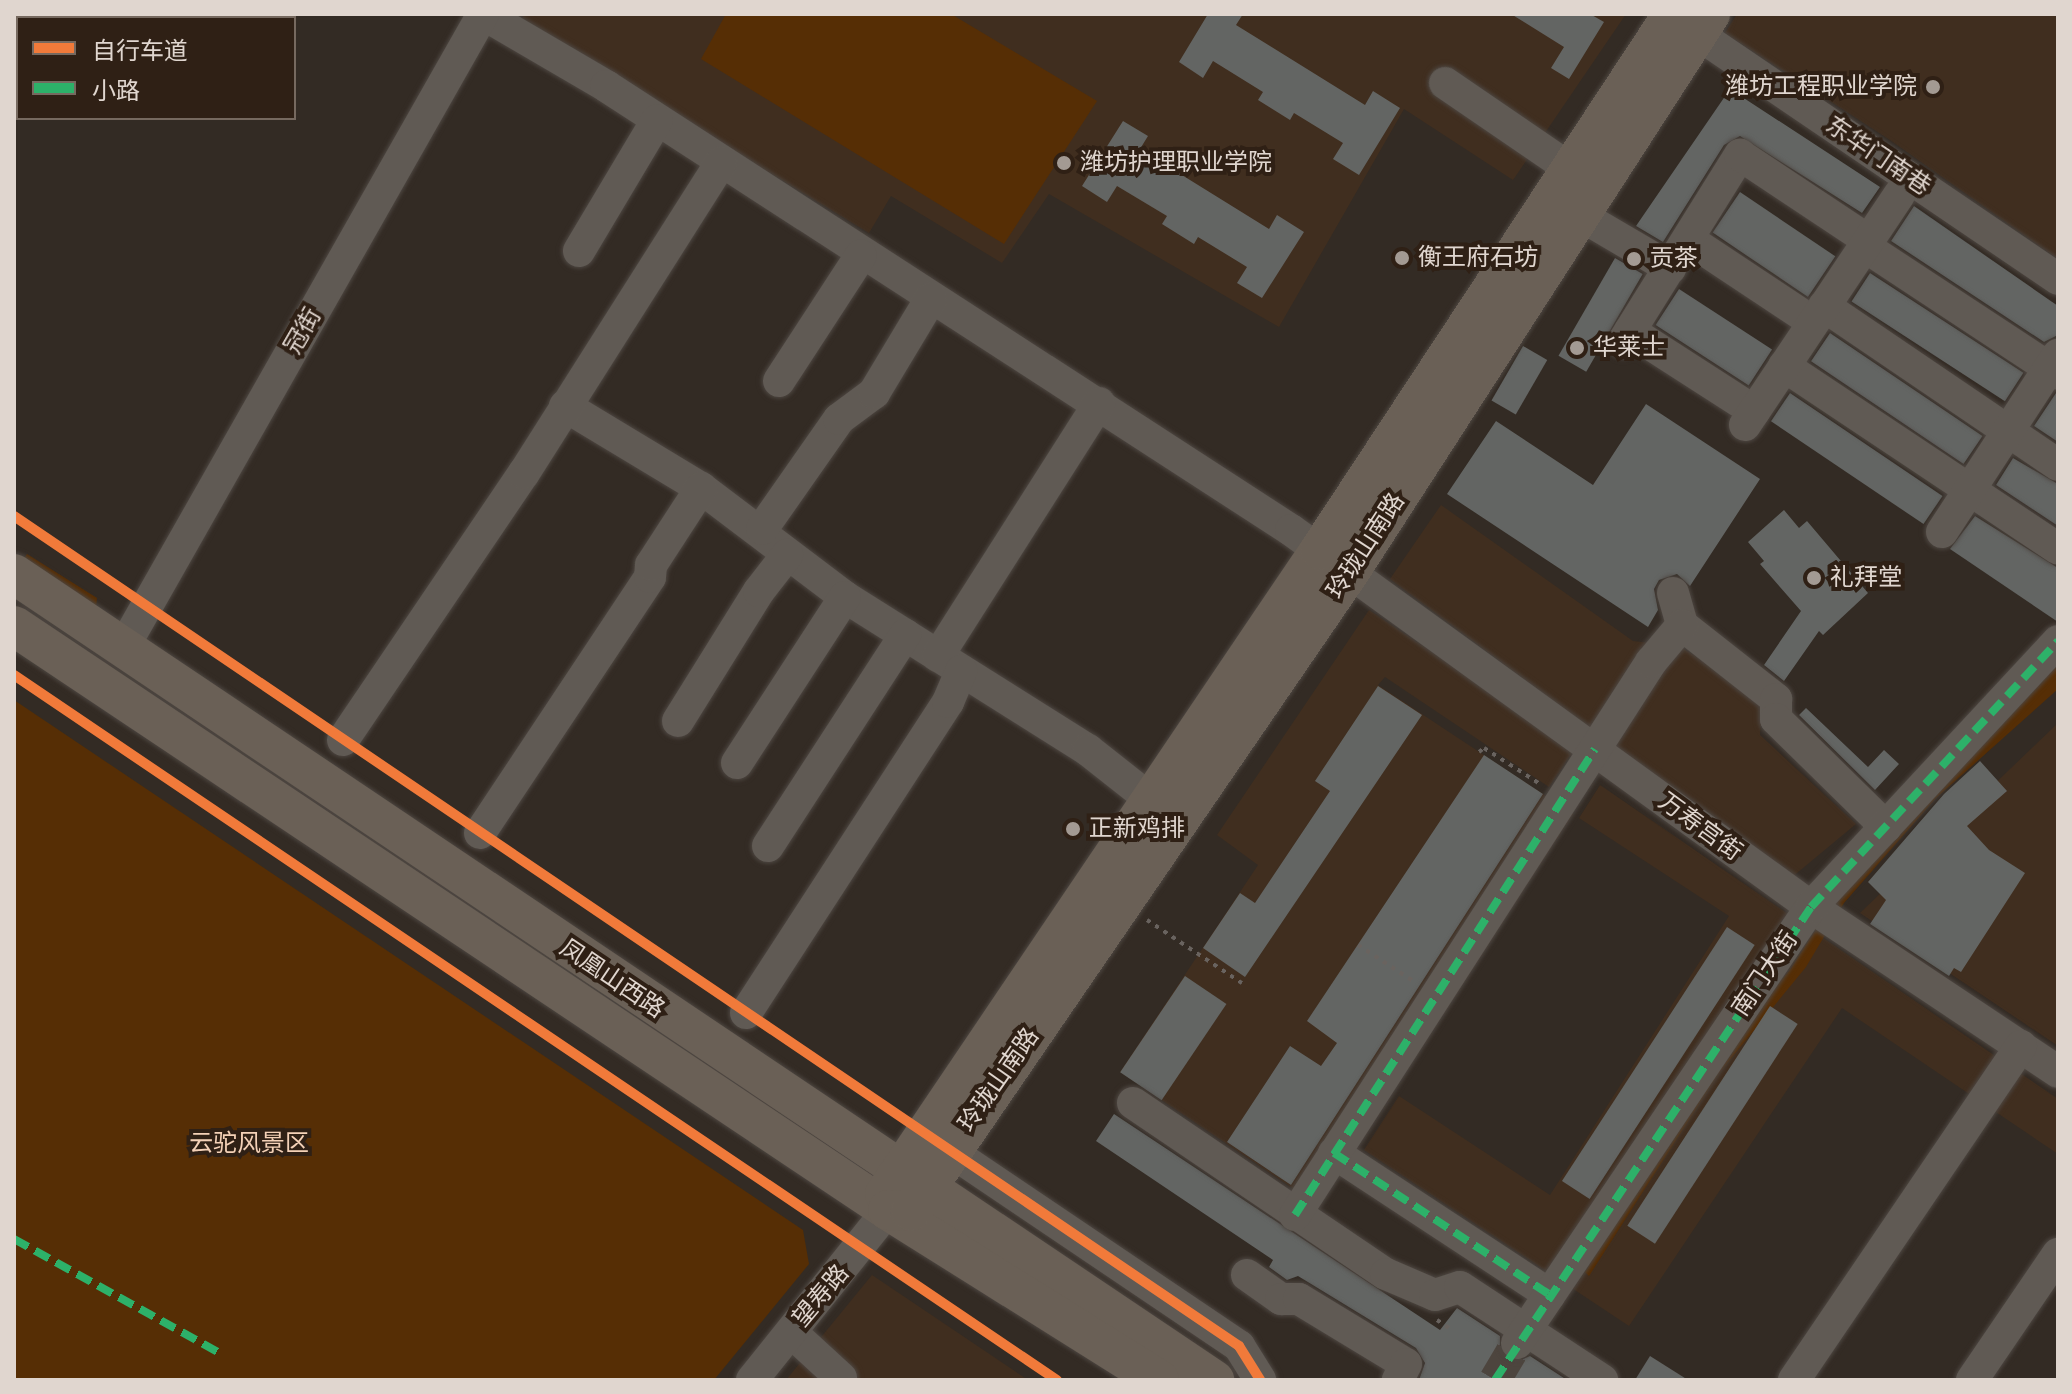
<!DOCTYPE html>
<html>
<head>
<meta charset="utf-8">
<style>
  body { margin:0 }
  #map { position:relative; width:2072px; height:1394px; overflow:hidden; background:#332b24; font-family:Signika,"Noto Sans SC",sans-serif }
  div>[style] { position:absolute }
  .built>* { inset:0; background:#402e1f }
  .green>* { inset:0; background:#562e05 }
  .building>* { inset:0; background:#636563; transform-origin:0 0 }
  .minor-tunnel>* { height:32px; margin-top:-16px; transform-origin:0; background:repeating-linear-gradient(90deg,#4d453e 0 32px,transparent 0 48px) }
  .path>* { height:4px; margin-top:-2px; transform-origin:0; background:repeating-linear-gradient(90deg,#69635f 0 4px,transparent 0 10px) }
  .roads { filter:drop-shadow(0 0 2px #4d4641) drop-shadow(0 0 2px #4d4641) }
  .minor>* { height:32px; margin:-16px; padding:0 16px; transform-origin:16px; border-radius:16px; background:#605a54 }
  .major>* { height:40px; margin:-20px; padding:0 20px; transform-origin:20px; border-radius:20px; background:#6a6056 }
  .quiet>* { height:8px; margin-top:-4px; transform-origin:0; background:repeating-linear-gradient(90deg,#2db169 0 16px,transparent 0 24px) }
  .cycleway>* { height:10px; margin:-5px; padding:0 5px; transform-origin:5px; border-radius:5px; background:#f17a3a }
  .dots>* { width:22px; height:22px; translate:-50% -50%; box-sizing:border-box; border:4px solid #2f2015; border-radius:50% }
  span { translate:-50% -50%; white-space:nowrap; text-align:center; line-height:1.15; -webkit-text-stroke:8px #2f2015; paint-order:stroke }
  .poi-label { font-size:24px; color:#e0d6cf }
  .right { translate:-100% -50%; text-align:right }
  .left { translate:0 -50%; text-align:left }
  .street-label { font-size:24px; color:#e0d6cf }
  .park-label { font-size:24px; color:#f4d1b7 }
  .frame { position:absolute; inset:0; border:16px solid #e0d6cf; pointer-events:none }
  .legend { position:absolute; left:16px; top:16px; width:280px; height:104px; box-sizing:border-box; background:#2f2015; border:2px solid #76695f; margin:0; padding:10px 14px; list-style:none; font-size:24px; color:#e0d6cf }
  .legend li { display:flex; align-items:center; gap:16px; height:40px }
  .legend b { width:40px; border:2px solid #76695f }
</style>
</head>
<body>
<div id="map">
  <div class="built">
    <i style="clip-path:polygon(525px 14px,1626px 14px,1513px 180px,1404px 109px,1279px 327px,1049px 194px,1002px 263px,891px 196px,869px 233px,520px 21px)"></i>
    <i style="clip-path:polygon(1737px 14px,2058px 14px,2058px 259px,1890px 140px,1725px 33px)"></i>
    <i style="clip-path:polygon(1441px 505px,1633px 641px,1679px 646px,1762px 698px,1760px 735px,1856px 824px,1791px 878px,1390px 579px)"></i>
    <i style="clip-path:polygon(1369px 610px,1575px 748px,1549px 787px,1385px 677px,1378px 685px,1573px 814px,1319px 1206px,1120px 1072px,1258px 865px,1217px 835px)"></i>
    <i style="clip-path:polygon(2058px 723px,2058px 1046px,1860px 913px)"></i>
    <i style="clip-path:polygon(1600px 785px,2058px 1099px,2058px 1154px,1842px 1008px,1629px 1326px,1364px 1150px,1399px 1096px,1550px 1195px,1729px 916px,1579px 818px)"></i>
    <i style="clip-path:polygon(872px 1275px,1028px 1380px,786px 1380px)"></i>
  </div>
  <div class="green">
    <i style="clip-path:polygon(726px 14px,951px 14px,1097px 101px,1004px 244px,701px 59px)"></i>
    <i style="clip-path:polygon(27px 554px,97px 598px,96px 608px,23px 560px)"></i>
    <i style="clip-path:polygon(2058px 657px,2058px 689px,1935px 799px,1844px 903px,1806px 967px,1719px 1073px,1589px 1276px,1585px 1272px,1742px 1025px,1790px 970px,1844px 885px)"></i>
    <i style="clip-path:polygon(14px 700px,803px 1230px,809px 1264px,714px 1380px,14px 1380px)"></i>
  </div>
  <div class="building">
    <i style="clip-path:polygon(1208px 14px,1243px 14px,1236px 25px,1365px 105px,1373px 91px,1400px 108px,1359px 175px,1333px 159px,1343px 143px,1294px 113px,1290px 120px,1258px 100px,1263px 92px,1213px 61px,1203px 78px,1179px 62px)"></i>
    <i style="clip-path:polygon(1511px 14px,1590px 14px,1604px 22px,1569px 79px,1551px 68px,1564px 47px)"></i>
    <i style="clip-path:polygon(1730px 89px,1880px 187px,1862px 213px,1740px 136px,1724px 145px,1663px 242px,1636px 226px)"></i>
    <i style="clip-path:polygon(1123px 121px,1148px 136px,1140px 149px,1269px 229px,1277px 215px,1304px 232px,1262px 298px,1237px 283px,1247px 267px,1198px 237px,1194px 244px,1162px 224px,1167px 216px,1117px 186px,1107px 202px,1082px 186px)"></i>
    <i style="left:1740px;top:192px;width:115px;height:49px;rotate:34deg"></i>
    <i style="clip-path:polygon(1914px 206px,2058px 306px,2056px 336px,2044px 342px,1891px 241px)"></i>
    <i style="left:1615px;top:258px;width:32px;height:113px;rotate:30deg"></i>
    <i style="left:1870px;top:273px;width:183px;height:34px;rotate:33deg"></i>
    <i style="left:1679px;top:289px;width:111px;height:43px;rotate:33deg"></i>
    <i style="left:1830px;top:333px;width:184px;height:34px;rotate:34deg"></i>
    <i style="left:1523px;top:346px;width:28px;height:63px;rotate:30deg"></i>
    <i style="left:1790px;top:393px;width:184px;height:34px;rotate:34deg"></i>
    <i style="clip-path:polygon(2056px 393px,2058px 395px,2058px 442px,2034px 426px)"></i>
    <i style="clip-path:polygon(1646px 404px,1760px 479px,1690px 586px,1677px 574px,1659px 580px,1654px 589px,1658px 610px,1648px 627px,1447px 494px,1496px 421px,1593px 485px)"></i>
    <i style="clip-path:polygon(2013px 458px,2058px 484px,2058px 526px,1996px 485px)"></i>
    <i style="clip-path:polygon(1784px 510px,1799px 528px,1807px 521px,1868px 593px,1823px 635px,1819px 631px,1784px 681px,1764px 665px,1801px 611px,1760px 564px,1764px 561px,1748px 542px)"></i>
    <i style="clip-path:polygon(1975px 516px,2058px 568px,2058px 622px,1950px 549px)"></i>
    <i style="clip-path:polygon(1378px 686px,1422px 715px,1245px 977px,1203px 948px,1240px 893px,1255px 903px,1330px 791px,1315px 781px)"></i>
    <i style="clip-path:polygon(1806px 708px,1868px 767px,1884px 750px,1899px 764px,1875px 790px,1799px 715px)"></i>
    <i style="clip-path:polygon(1484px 755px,1543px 794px,1291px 1185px,1227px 1142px,1290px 1046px,1321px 1066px,1337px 1043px,1307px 1021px)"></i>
    <i style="clip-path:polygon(1980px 761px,2007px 791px,1967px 826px,1989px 850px,2025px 873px,1961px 972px,1954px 968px,1949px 976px,1870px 924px,1886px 900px,1868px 882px,1944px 794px)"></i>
    <i style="left:1727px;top:927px;width:33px;height:303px;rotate:33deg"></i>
    <i style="left:1185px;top:976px;width:50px;height:116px;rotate:34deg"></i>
    <i style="left:1770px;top:1006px;width:33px;height:262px;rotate:33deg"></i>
    <i style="clip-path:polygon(1114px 1114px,1440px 1330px,1457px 1308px,1500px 1336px,1500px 1351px,1507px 1359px,1516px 1362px,1530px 1356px,1567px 1380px,1419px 1380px,1425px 1363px,1416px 1348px,1298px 1276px,1287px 1280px,1269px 1267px,1273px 1260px,1096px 1141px)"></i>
    <i style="clip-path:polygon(1650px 1356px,1688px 1380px,1635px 1380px)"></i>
  </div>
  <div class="minor-tunnel">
    <i style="left:1495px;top:1380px;width:43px;rotate:-59.3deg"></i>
  </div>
  <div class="path">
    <i style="left:1479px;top:752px;width:6px;rotate:-39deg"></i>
    <i style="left:1484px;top:748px;width:67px;rotate:32.7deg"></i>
    <i style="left:1147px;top:920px;width:114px;rotate:33.6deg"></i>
    <i style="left:1358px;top:945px;width:69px;rotate:33.2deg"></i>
    <i style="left:1437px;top:1320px;width:18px;rotate:34deg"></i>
  </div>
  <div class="roads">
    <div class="minor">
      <i style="left:483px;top:14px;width:143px;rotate:30.3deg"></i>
      <i style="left:606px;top:86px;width:816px;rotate:32.95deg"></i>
      <i style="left:1291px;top:530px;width:642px;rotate:35.94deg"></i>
      <i style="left:1811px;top:907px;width:297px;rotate:33.7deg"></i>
      <i style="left:1677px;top:20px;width:461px;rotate:34.2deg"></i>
      <i style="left:1445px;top:83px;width:150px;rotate:34.4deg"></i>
      <i style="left:1578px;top:214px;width:107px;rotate:30.4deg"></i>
      <i style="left:1688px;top:239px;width:150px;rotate:33.6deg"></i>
      <i style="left:1864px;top:246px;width:232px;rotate:33.4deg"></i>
      <i style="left:579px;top:251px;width:152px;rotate:-59.2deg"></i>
      <i style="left:1824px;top:306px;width:283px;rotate:34.2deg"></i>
      <i style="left:1630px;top:331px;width:148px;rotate:32.8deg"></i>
      <i style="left:1623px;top:342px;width:221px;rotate:-58deg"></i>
      <i style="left:1740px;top:155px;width:154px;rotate:33.6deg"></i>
      <i style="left:1784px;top:366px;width:329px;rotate:33.7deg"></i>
      <i style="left:779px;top:381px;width:150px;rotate:-56.9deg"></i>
      <i style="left:565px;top:406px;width:159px;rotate:31.1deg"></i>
      <i style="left:701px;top:488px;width:181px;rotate:37.1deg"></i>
      <i style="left:845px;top:597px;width:287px;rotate:32.2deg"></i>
      <i style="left:1088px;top:750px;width:79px;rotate:38.3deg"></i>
      <i style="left:1745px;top:425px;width:277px;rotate:-56.2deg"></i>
      <i style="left:762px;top:529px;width:134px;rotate:-55deg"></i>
      <i style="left:839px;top:419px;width:44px;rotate:-36.6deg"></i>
      <i style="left:874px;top:393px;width:111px;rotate:-59deg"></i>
      <i style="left:1942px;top:532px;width:212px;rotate:-56.8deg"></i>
      <i style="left:1673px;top:593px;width:33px;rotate:74deg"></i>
      <i style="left:1682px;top:625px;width:120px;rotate:38.2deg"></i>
      <i style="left:1776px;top:699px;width:20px;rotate:90deg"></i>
      <i style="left:1776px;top:719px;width:154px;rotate:44.5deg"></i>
      <i style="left:123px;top:648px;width:729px;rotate:-60.41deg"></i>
      <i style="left:938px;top:656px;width:300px;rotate:-57.5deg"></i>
      <i style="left:678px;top:721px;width:153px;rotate:-58.1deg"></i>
      <i style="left:759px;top:591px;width:46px;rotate:-52.1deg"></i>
      <i style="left:343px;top:740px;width:323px;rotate:-55.9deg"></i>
      <i style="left:524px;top:473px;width:368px;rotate:-57.6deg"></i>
      <i style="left:737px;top:763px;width:198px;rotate:-57deg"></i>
      <i style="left:480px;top:833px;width:307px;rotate:-56.4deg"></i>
      <i style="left:650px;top:577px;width:12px;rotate:-85deg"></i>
      <i style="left:651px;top:565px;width:92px;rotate:-57deg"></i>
      <i style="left:768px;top:846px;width:252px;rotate:-57deg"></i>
      <i style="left:746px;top:1013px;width:371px;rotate:-57deg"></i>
      <i style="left:948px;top:702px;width:34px;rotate:-67deg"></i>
      <i style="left:1133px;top:1103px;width:305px;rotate:34.1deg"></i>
      <i style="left:1386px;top:1274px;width:53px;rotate:23.2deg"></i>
      <i style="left:1435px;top:1295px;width:26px;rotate:-18deg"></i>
      <i style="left:1460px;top:1287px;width:170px;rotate:33.2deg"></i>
      <i style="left:950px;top:1151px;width:349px;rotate:34deg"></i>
      <i style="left:1239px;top:1346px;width:40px;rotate:58deg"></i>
      <i style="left:1334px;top:1153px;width:258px;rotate:33.3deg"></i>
      <i style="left:1295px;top:1215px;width:658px;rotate:-57.23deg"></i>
      <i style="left:1651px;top:662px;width:48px;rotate:-50deg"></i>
      <i style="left:1247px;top:1275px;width:42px;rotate:35.2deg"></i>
      <i style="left:1281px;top:1299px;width:18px"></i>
      <i style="left:1299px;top:1299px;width:125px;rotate:31.3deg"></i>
      <i style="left:1406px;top:1364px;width:18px;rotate:117deg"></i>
      <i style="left:791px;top:1332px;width:68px;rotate:42.6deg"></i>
      <i style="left:1517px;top:1343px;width:526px;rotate:-56.01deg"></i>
      <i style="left:1811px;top:907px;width:363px;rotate:-47.1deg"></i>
      <i style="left:752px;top:1380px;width:218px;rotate:-51.3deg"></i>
      <i style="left:1794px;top:1380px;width:404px;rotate:-55.8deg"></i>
      <i style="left:1972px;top:1380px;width:153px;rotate:-55.7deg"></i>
    </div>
    <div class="major">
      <i style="left:14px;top:574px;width:1446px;rotate:33.89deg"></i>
      <i style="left:14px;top:626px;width:1051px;rotate:33.75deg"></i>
      <i style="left:888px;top:1210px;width:320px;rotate:32.1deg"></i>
      <i style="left:885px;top:1194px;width:777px;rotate:-55.96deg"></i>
      <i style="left:1320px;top:550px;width:642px;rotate:-56.63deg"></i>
      <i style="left:888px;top:1210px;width:23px;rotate:2deg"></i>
      <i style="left:911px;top:1211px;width:776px;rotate:-55.55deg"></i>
      <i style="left:1350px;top:571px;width:663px;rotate:-57.12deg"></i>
    </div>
  </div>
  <div class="quiet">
    <i style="left:1334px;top:1153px;width:258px;rotate:33.3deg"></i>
    <i style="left:1295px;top:1215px;width:554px;rotate:-57.23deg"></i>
    <i style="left:14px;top:1239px;width:233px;rotate:29deg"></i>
    <i style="left:1495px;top:1380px;width:569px;rotate:-56.25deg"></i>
    <i style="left:1811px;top:907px;width:363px;rotate:-47.1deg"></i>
  </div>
  <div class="cycleway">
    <i style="left:14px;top:516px;width:1480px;rotate:34.12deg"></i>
    <i style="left:1239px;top:1346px;width:40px;rotate:58deg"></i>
    <i style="left:14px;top:675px;width:1259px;rotate:34.06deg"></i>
  </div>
  <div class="dots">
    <i style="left:1933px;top:87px;background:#a39a93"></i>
    <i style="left:1064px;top:163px;background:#a39a93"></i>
    <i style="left:1402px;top:258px;background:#a39a93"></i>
    <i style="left:1634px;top:259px;background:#a39a93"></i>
    <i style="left:1577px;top:348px;background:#a39a93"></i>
    <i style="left:1814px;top:578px;background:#a39a93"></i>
    <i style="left:1073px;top:829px;background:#a39a93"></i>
  </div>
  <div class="poi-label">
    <span class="right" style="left:1917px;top:87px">潍坊工程职业学院</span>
    <span class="left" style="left:1080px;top:163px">潍坊护理职业学院</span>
    <span class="left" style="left:1418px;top:258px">衡王府石坊</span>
    <span class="left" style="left:1650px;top:259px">贡茶</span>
    <span class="left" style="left:1593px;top:348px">华莱士</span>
    <span class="left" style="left:1830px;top:578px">礼拜堂</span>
    <span class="left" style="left:1089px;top:829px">正新鸡排</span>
  </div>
  <div class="street-label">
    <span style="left:1878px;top:156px;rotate:34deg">东华门南巷</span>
    <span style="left:303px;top:331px;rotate:-60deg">冠街</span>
    <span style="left:1366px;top:546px;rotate:-57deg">玲珑山南路</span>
    <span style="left:1700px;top:827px;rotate:36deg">万寿宫街</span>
    <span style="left:1765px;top:974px;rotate:-56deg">南门大街</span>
    <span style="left:612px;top:979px;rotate:34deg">凤凰山西路</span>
    <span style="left:999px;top:1080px;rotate:-55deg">玲珑山南路</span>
    <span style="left:821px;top:1296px;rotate:-50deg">望寿路</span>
  </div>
  <div class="park-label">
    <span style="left:249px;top:1144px">云驼风景区</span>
  </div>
  <div class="frame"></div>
  <ul class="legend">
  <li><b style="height:10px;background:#f17a3a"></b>自行车道</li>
  <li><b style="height:10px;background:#2db169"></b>小路</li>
  </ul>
</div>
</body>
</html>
